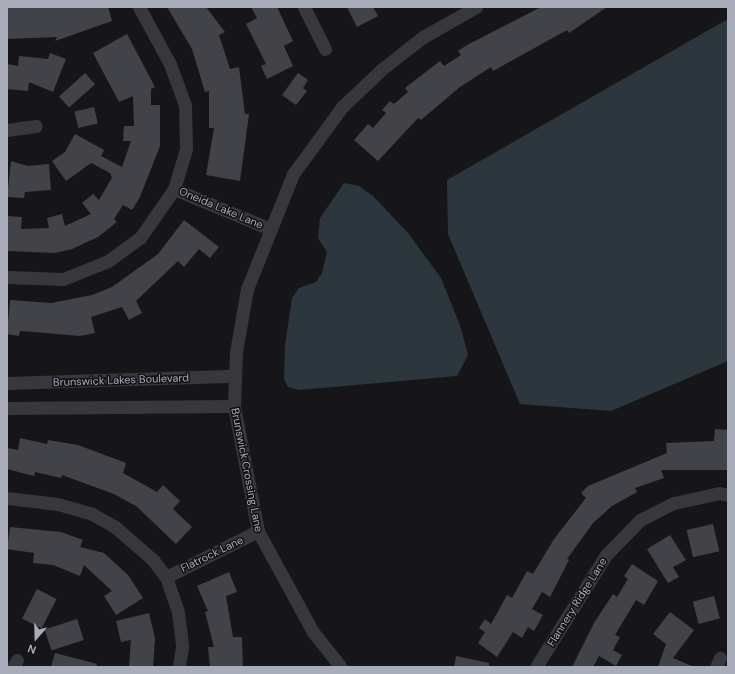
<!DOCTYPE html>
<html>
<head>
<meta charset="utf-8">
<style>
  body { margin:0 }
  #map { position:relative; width:735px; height:674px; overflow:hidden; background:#161619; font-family:"DM Sans",sans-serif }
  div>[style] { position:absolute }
  .water>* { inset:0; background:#2c363d }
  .building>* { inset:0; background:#424349; transform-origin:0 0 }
  .minor>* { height:13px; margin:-6.5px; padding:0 6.5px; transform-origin:6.5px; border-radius:6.5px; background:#37383e }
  span { translate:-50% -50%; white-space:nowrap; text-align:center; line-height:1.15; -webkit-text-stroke:3px #111114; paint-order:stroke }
  .street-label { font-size:11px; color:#a8adb9 }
  .frame { position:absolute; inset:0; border:8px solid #a8adb9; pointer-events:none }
  .north { position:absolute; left:16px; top:618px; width:40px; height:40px; -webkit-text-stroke:3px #111114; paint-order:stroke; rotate:200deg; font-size:11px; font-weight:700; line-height:16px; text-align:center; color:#a8adb9 }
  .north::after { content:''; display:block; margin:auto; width:14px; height:18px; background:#a8adb9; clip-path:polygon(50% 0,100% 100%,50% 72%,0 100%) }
</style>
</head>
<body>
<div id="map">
  <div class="water">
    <i style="clip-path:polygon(728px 19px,728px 361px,611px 411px,520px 404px,448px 234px,447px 180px)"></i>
    <i style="clip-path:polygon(344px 183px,359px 186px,373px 196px,408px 233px,441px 278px,461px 328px,468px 355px,457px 376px,299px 390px,288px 387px,284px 379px,285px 345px,292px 298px,299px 288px,316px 282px,322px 273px,327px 252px,318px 238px,320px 218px)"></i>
  </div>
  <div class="building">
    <i style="clip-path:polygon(7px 7px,108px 7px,112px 21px,55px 41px,57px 37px,7px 39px)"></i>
    <i style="clip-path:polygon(167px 7px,206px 7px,225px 32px,219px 35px,230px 69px,239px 67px,245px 114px,249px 114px,240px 181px,206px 175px,214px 128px,209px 128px,209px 91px,205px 92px,192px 49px)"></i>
    <i style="clip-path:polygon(251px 7px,277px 7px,293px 41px,284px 46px,293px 66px,267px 79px,261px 66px,266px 64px,246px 24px,257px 18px)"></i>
    <i style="clip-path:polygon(347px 7px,373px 7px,378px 16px,357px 27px)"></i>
    <i style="clip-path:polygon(541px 7px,607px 7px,569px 33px,567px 30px,493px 71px,491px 67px,460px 87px,421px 120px,418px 118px,378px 161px,354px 140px,368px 124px,373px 128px,386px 113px,382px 110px,390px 101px,394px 104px,408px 92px,405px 88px,440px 61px,444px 66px,461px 55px,458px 51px,467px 45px)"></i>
    <i style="clip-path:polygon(127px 34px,155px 87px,151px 89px,151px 105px,160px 105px,160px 146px,140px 197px,132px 210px,123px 205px,114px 219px,117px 222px,98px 237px,72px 249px,55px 253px,7px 251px,7px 216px,22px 217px,21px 229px,49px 228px,47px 218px,62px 214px,65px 226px,91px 214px,82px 203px,93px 194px,99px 200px,112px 178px,110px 173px,91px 163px,66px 181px,52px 161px,65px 152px,75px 134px,104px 150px,101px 156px,122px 167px,131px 141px,123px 141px,124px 126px,134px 126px,133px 96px,119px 102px,93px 53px)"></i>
    <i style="clip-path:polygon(50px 53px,66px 59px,53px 92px,29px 82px,28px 91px,7px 89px,7px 64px,18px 66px,19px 56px,48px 59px)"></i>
    <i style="left:85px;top:73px;width:15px;height:35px;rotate:48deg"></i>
    <i style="clip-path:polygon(298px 73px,308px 80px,303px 88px,307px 91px,296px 105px,282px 95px)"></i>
    <i style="left:94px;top:107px;width:17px;height:20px;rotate:77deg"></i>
    <i style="clip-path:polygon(11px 161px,28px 166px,49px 164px,51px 190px,25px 192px,24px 198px,7px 197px)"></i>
    <i style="clip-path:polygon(184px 220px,219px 247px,210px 258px,199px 249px,184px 267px,178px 261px,136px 301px,142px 313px,129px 320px,122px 307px,91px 317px,95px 333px,80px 336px,20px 331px,19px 336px,7px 334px,10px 300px,51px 303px,92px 295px,112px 287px,158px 254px)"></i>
    <i style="clip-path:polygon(715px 429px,728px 430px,727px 470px,661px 470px,664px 478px,635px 488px,637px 492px,612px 506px,593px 523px,567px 559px,569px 560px,550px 597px,542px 592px,532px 609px,543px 615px,534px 631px,528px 627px,522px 638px,513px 632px,497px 657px,478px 643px,485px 632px,479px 628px,485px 619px,491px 624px,507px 595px,512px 598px,527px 571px,533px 574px,554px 539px,586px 498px,581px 493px,588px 486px,667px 453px,666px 443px,714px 441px)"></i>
    <i style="clip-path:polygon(20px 438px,47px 444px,48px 440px,78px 445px,126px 463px,123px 473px,157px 492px,163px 485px,180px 501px,173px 509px,192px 527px,176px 544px,136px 506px,114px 494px,62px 475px,61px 478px,35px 472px,34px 476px,7px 469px,7px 448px,18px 450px)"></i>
    <i style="left:713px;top:524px;width:28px;height:27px;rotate:77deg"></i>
    <i style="clip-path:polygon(10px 527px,61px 532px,83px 540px,80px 547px,104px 553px,128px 575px,143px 598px,116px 615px,104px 596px,112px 591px,84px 565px,80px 576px,53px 565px,33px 563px,34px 553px,7px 549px)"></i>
    <i style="clip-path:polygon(670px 535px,686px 560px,673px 567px,679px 577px,668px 583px,647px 549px)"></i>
    <i style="clip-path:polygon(632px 564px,658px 581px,644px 605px,636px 600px,615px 635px,620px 637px,613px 650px,622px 655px,616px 666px,599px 656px,593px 667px,572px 667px,594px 623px,613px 594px,617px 597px,628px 579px,624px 576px)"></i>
    <i style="clip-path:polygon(229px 572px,237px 592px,226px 596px,233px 637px,242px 637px,243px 667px,210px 667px,208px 647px,214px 647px,205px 612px,208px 611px,197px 586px)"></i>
    <i style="left:37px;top:589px;width:22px;height:33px;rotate:27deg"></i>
    <i style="left:714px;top:596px;width:23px;height:22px;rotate:75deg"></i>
    <i style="clip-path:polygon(670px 612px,694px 630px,673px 658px,694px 667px,658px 667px,666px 644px,653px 634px)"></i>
    <i style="clip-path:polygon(149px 613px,155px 638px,153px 667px,129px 667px,131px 640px,121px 642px,116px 621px)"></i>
    <i style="left:77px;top:619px;width:22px;height:34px;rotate:72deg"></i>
    <i style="clip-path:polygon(55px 653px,97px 664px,96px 667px,51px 667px)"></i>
    <i style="clip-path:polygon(456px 656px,489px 663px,489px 667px,454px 667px)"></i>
  </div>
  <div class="minor">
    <i style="left:304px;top:7px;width:47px;rotate:63.4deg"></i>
    <i style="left:7px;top:130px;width:29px;rotate:-8deg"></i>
    <i style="left:174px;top:189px;width:102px;rotate:22.5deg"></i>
    <i style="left:7px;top:277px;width:56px;rotate:2deg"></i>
    <i style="left:63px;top:279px;width:48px;rotate:-21.8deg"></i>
    <i style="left:108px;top:261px;width:39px;rotate:-36deg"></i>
    <i style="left:140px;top:238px;width:60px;rotate:-55.2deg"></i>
    <i style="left:174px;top:189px;width:42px;rotate:-73.3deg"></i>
    <i style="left:186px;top:149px;width:44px;rotate:-91.3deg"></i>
    <i style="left:185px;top:105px;width:44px;rotate:-110.1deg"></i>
    <i style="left:170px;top:64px;width:65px;rotate:-118.5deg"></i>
    <i style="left:7px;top:383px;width:228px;rotate:-1.8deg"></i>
    <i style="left:7px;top:408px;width:227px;rotate:-0.5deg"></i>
    <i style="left:7px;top:498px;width:51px;rotate:6.7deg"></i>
    <i style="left:58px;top:504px;width:35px;rotate:16deg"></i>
    <i style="left:92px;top:514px;width:25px;rotate:29deg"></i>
    <i style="left:114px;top:526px;width:52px;rotate:41.1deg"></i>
    <i style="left:153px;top:560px;width:21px;rotate:53deg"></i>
    <i style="left:166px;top:577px;width:37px;rotate:71deg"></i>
    <i style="left:178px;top:612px;width:35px;rotate:83deg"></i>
    <i style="left:182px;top:647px;width:20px;rotate:99deg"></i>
    <i style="left:166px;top:577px;width:103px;rotate:-26.6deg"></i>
    <i style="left:13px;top:667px;width:8px;rotate:-60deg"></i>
    <i style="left:341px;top:667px;width:45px;rotate:-128.7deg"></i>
    <i style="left:313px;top:632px;width:115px;rotate:-118.6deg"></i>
    <i style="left:258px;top:531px;width:127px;rotate:-100.9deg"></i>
    <i style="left:234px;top:406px;width:54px;rotate:-87.9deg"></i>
    <i style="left:236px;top:352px;width:64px;rotate:-80.1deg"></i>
    <i style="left:247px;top:289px;width:124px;rotate:-68.2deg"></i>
    <i style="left:293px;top:174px;width:83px;rotate:-53.8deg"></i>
    <i style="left:342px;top:107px;width:55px;rotate:-43.5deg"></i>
    <i style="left:382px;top:69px;width:52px;rotate:-38deg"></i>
    <i style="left:423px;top:37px;width:61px;rotate:-29.5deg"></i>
    <i style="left:536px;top:667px;width:132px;rotate:-58deg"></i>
    <i style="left:606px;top:555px;width:49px;rotate:-45.8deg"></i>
    <i style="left:640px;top:520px;width:38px;rotate:-27deg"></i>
    <i style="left:674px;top:503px;width:46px;rotate:-12.5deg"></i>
    <i style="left:719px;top:493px;width:9px;rotate:13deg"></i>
    <i style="left:716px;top:667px;width:10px;rotate:-66deg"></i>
  </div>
  <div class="street-label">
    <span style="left:221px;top:208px;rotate:23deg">Oneida Lake Lane</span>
    <span style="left:121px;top:380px;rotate:-2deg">Brunswick Lakes Boulevard</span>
    <span style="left:247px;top:470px;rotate:79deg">Brunswick Crossing Lane</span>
    <span style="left:212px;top:554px;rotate:-26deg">Flatrock Lane</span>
    <span style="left:577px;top:602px;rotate:-58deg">Flannery Ridge Lane</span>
  </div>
  <div class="frame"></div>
  <div class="north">N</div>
</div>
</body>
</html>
